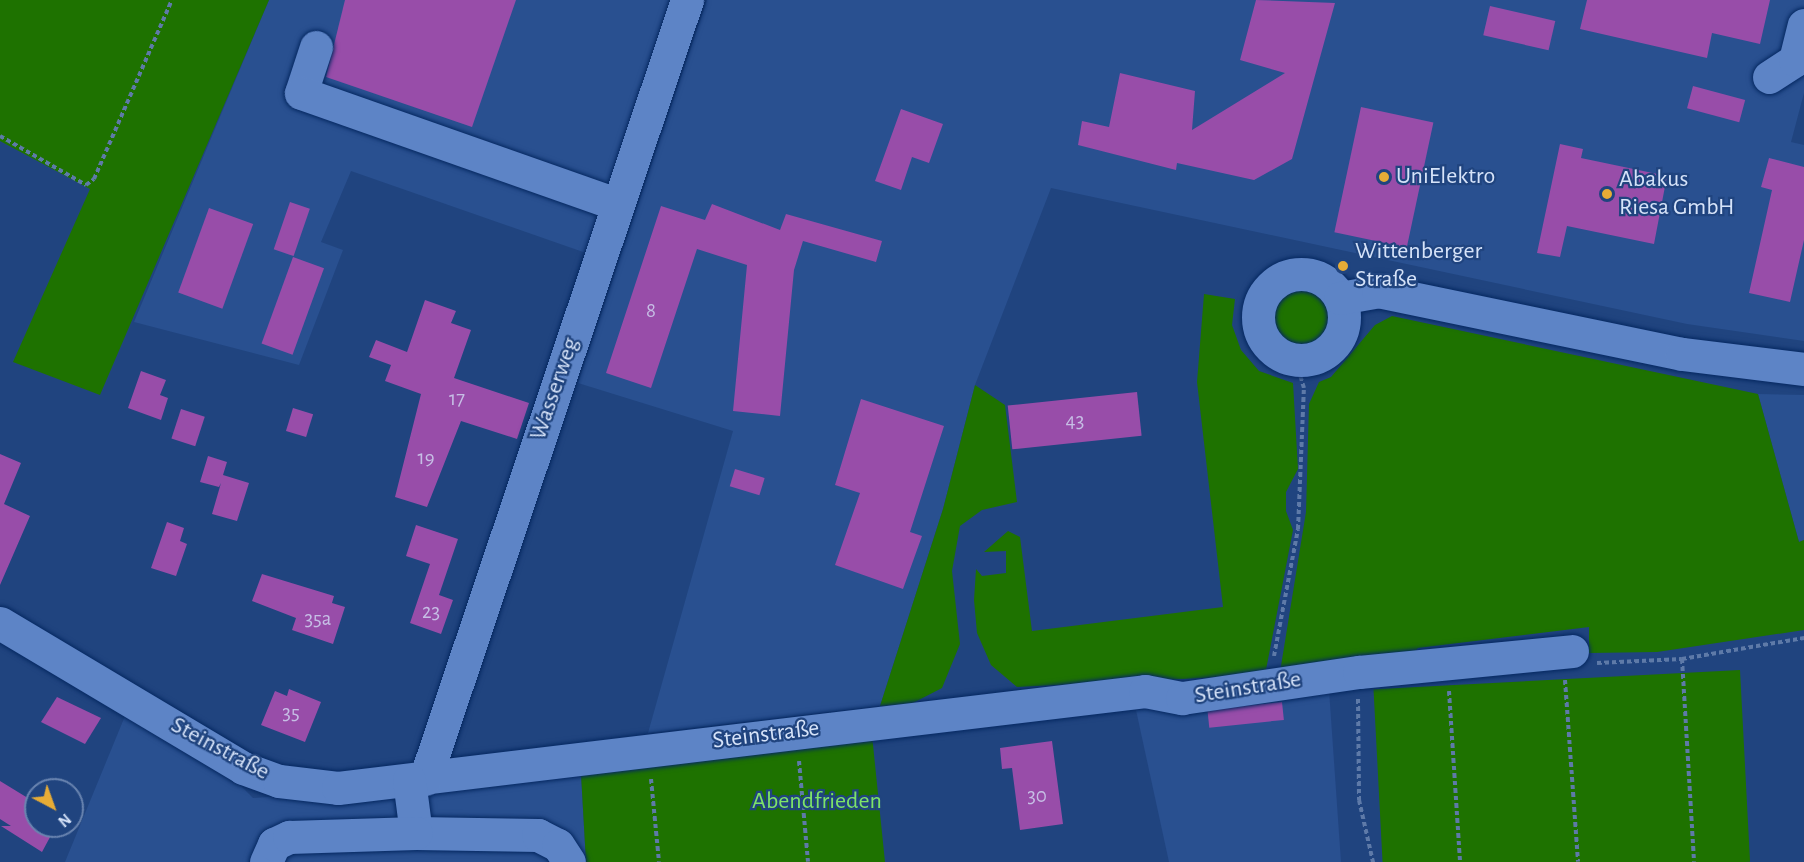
<!DOCTYPE html>
<html>
<head>
<meta charset="utf-8">
<style>
  body { margin:0 }
  #map { position:relative; width:1804px; height:862px; overflow:hidden; background:#20447f; font-family:"Alegreya Sans",sans-serif }
  div>[style] { position:absolute }
  .built>* { inset:0; background:#295090 }
  .green>* { inset:0; background:#1e7200; transform-origin:0 0 }
  .round { border-radius:50% }
  .building>* { inset:0; background:#984da9; transform-origin:0 0 }
  .path>* { height:4px; margin-top:-2px; transform-origin:0; background:repeating-linear-gradient(90deg,#5e7aa8 0 4.5px,transparent 0 7.5px) }
  .roads { filter:drop-shadow(0 0 2px #052861) drop-shadow(0 0 2px #052861) }
  .minor>* { height:33px; margin:-16.5px; padding:0 16.5px; transform-origin:16.5px; border-radius:16.5px; background:#5d84c6 }
  .minor>.ring { margin:-16.5px; padding:0; box-sizing:content-box; background:none; border:33px solid #5d84c6; border-radius:50% }
  .dots>* { width:16px; height:16px; translate:-50% -50%; box-sizing:border-box; border:3px solid #20447f; border-radius:50% }
  span { translate:-50% -50%; white-space:nowrap; text-align:center; line-height:1.15; -webkit-text-stroke:4.5px #20447f; paint-order:stroke }
  .number-label { font-size:21px; color:#c6bee5 }
  .number-label span { -webkit-text-stroke-width:0 }
  .poi-label { font-size:24px; color:#d6e3f9 }
  .left { translate:0 -50%; text-align:left }
  .street-label { font-size:24px; color:#d6e3f9 }
  .park-label { font-size:24px; color:#7ee368 }
  .north { position:absolute; left:24px; top:778px; width:60px; height:60px; box-sizing:border-box; background:#20447f; border:2px solid #6984b0; border-radius:50%; rotate:139deg; font-size:16px; font-weight:700; line-height:24px; text-align:center; color:#d6e3f9 }
  .north::after { content:''; display:block; margin:auto; width:21px; height:27px; background:#e7ac36; clip-path:polygon(50% 0,100% 100%,50% 72%,0 100%) }
</style>
</head>
<body>
<div id="map">
  <div class="built">
    <i style="clip-path:polygon(269px 0,672px 0,586px 253px,351px 171px,321px 242px,343px 250px,299px 365px,134px 322px)"></i>
    <i style="clip-path:polygon(707px 0,1804px 0,1804px 93px,1791px 142px,1804px 145px,1804px 341px,1687px 324px,1051px 188px,975px 385px,943px 509px,880px 706px,648px 733px,733px 431px,578px 383px)"></i>
    <i style="clip-path:polygon(1758px 394px,1804px 395px,1804px 540px,1799px 542px)"></i>
    <i style="clip-path:polygon(1329px 690px,1341px 862px,1169px 862px,1136px 710px)"></i>
    <i style="clip-path:polygon(125px 716px,234px 779px,253px 798px,581px 774px,586px 862px,65px 862px)"></i>
  </div>
  <div class="green">
    <i style="clip-path:polygon(0 0,269px 0,100px 395px,13px 362px,90px 189px,0 141px)"></i>
    <i class="round" style="left:1273px;top:290px;width:58px;height:58px"></i>
    <i style="clip-path:polygon(1204px 294px,1235px 299px,1232px 325px,1241px 350px,1259px 371px,1293px 383px,1298px 469px,1286px 492px,1286px 511px,1293px 530px,1265px 675px,1017px 687px,991px 665px,977px 633px,974px 600px,976px 569px,982px 576px,1006px 573px,1006px 551px,984px 552px,1008px 531px,1020px 537px,1032px 631px,1223px 607px,1197px 382px)"></i>
    <i style="clip-path:polygon(1392px 316px,1758px 394px,1799px 542px,1804px 540px,1804px 630px,1657px 652px,1589px 653px,1589px 627px,1418px 648px,1410px 657px,1280px 672px,1306px 512px,1309px 404px,1319px 382px,1331px 377px,1375px 325px)"></i>
    <i style="clip-path:polygon(975px 385px,1005px 405px,1017px 502px,982px 510px,960px 526px,952px 571px,960px 644px,942px 688px,911px 704px,880px 706px,943px 509px)"></i>
    <i style="left:1740px;top:670px;width:192px;height:367px;rotate:87deg"></i>
    <i style="clip-path:polygon(872px 735px,885px 862px,586px 862px,581px 774px)"></i>
  </div>
  <div class="building">
    <i style="clip-path:polygon(345px 0,516px 0,472px 127px,326px 77px)"></i>
    <i style="clip-path:polygon(1256px 0,1335px 3px,1292px 159px,1254px 180px,1177px 163px,1176px 170px,1078px 145px,1082px 121px,1109px 127px,1120px 73px,1195px 91px,1192px 130px,1285px 73px,1240px 60px)"></i>
    <i style="clip-path:polygon(1587px 0,1770px 0,1760px 44px,1712px 33px,1707px 58px,1580px 29px)"></i>
    <i style="left:1490px;top:6px;width:67px;height:30px;rotate:13deg"></i>
    <i style="left:1693px;top:86px;width:54px;height:23px;rotate:15deg"></i>
    <i style="left:1361px;top:107px;width:74px;height:128px;rotate:12deg"></i>
    <i style="clip-path:polygon(901px 109px,943px 124px,929px 163px,912px 157px,901px 190px,875px 181px)"></i>
    <i style="clip-path:polygon(1560px 144px,1583px 149px,1581px 158px,1667px 176px,1654px 244px,1567px 226px,1560px 257px,1537px 253px)"></i>
    <i style="clip-path:polygon(1769px 158px,1804px 167px,1804px 240px,1790px 302px,1749px 293px,1772px 190px,1761px 187px)"></i>
    <i style="left:290px;top:202px;width:21px;height:50px;rotate:19deg"></i>
    <i style="clip-path:polygon(712px 204px,780px 230px,786px 214px,882px 241px,876px 262px,803px 241px,794px 270px,780px 416px,733px 411px,747px 265px,697px 249px,651px 388px,606px 373px,661px 206px,705px 220px)"></i>
    <i style="left:209px;top:208px;width:47px;height:90px;rotate:20deg"></i>
    <i style="left:293px;top:257px;width:33px;height:92px;rotate:20deg"></i>
    <i style="clip-path:polygon(425px 300px,456px 311px,451px 323px,471px 330px,454px 378px,529px 403px,517px 439px,461px 421px,427px 507px,395px 497px,421px 394px,385px 381px,391px 365px,369px 357px,376px 340px,407px 352px)"></i>
    <i style="clip-path:polygon(141px 371px,166px 380px,160px 395px,168px 398px,161px 420px,128px 408px)"></i>
    <i style="left:1137px;top:392px;width:44px;height:130px;rotate:84deg"></i>
    <i style="clip-path:polygon(861px 399px,944px 426px,910px 532px,922px 536px,903px 589px,835px 565px,860px 493px,835px 485px)"></i>
    <i style="left:293px;top:408px;width:21px;height:24px;rotate:17deg"></i>
    <i style="left:181px;top:409px;width:25px;height:31px;rotate:18deg"></i>
    <i style="clip-path:polygon(0 454px,21px 463px,4px 504px,30px 516px,0 585px)"></i>
    <i style="clip-path:polygon(208px 456px,227px 462px,223px 475px,249px 483px,237px 521px,212px 514px,221px 483px,219px 487px,200px 482px)"></i>
    <i style="left:735px;top:469px;width:31px;height:18px;rotate:17deg"></i>
    <i style="clip-path:polygon(167px 522px,184px 528px,180px 541px,187px 544px,176px 576px,151px 568px)"></i>
    <i style="clip-path:polygon(416px 525px,458px 539px,439px 595px,453px 600px,441px 634px,410px 623px,430px 564px,406px 556px)"></i>
    <i style="clip-path:polygon(262px 574px,334px 596px,332px 603px,345px 607px,333px 644px,292px 630px,296px 618px,252px 601px)"></i>
    <i style="clip-path:polygon(289px 689px,321px 702px,305px 742px,261px 725px,275px 691px,287px 696px)"></i>
    <i style="clip-path:polygon(57px 697px,101px 718px,85px 744px,41px 722px)"></i>
    <i style="left:1282px;top:702px;width:18px;height:75px;rotate:84deg"></i>
    <i style="clip-path:polygon(1052px 741px,1063px 824px,1020px 830px,1012px 768px,1002px 769px,1000px 748px)"></i>
    <i style="clip-path:polygon(0 781px,36px 803px,36px 826px,56px 826px,42px 852px,1px 826px,11px 826px,0 819px)"></i>
  </div>
  <div class="path">
    <i style="left:0;top:136px;width:99px;rotate:29.7deg"></i>
    <i style="left:86px;top:185px;width:10px;rotate:-37deg"></i>
    <i style="left:94px;top:179px;width:195px;rotate:-66.5deg"></i>
    <i style="left:1274px;top:656px;width:129px;rotate:-79.3deg"></i>
    <i style="left:1298px;top:529px;width:141px;rotate:-87.6deg"></i>
    <i style="left:1304px;top:388px;width:28px;rotate:-107deg"></i>
    <i style="left:1682px;top:659px;width:203px;rotate:86.6deg"></i>
    <i style="left:1597px;top:663px;width:85px;rotate:-2.7deg"></i>
    <i style="left:1682px;top:659px;width:124px;rotate:-9.8deg"></i>
    <i style="left:1565px;top:680px;width:182px;rotate:85.9deg"></i>
    <i style="left:1449px;top:691px;width:171px;rotate:86.3deg"></i>
    <i style="left:1358px;top:699px;width:101px;rotate:89.4deg"></i>
    <i style="left:1359px;top:800px;width:64px;rotate:77.3deg"></i>
    <i style="left:799px;top:761px;width:101px;rotate:84.9deg"></i>
    <i style="left:651px;top:779px;width:83px;rotate:84.5deg"></i>
  </div>
  <div class="roads">
    <div class="minor">
      <i style="left:316px;top:47px;width:48px;rotate:108.1deg"></i>
      <i style="left:301px;top:93px;width:335px;rotate:19.4deg"></i>
      <i style="left:1769px;top:77px;width:31px;rotate:-33deg"></i>
      <i style="left:1795px;top:60px;width:36px;rotate:-76deg"></i>
      <i class="ring" style="left:1258px;top:274px;width:53px;height:53px"></i>
      <i style="left:1340px;top:298px;width:39px;rotate:-10deg"></i>
      <i style="left:1378px;top:291px;width:310px;rotate:11.7deg"></i>
      <i style="left:1682px;top:354px;width:123px;rotate:7deg"></i>
      <i style="left:0;top:623px;width:283px;rotate:30.8deg"></i>
      <i style="left:243px;top:768px;width:38px;rotate:20deg"></i>
      <i style="left:279px;top:781px;width:59px;rotate:6.8deg"></i>
      <i style="left:338px;top:788px;width:813px;rotate:-6.85deg"></i>
      <i style="left:1145px;top:691px;width:38px;rotate:11deg"></i>
      <i style="left:1182px;top:698px;width:179px;rotate:-8.4deg"></i>
      <i style="left:1359px;top:672px;width:214px;rotate:-5.6deg"></i>
      <i style="left:425px;top:779px;width:822px;rotate:-71.41deg"></i>
      <i style="left:409px;top:780px;width:53px;rotate:82.5deg"></i>
      <i style="left:416px;top:833px;width:122px;rotate:0.9deg"></i>
      <i style="left:538px;top:835px;width:22px;rotate:27deg"></i>
      <i style="left:558px;top:845px;width:20px;rotate:57deg"></i>
      <i style="left:266px;top:862px;width:20px;rotate:-66deg"></i>
      <i style="left:274px;top:844px;width:17px;rotate:-25deg"></i>
      <i style="left:289px;top:837px;width:127px;rotate:-1.8deg"></i>
    </div>
  </div>
  <div class="dots">
    <i style="left:1384px;top:177px;background:#e7ac36"></i>
    <i style="left:1607px;top:194px;background:#e7ac36"></i>
    <i style="left:1343px;top:266px;background:#e7ac36"></i>
  </div>
  <div class="number-label">
    <span style="left:651px;top:311px">8</span>
    <span style="left:457px;top:399px">17</span>
    <span style="left:1075px;top:421px">43</span>
    <span style="left:426px;top:458px">19</span>
    <span style="left:431px;top:612px">23</span>
    <span style="left:318px;top:619px">35a</span>
    <span style="left:291px;top:713px">35</span>
    <span style="left:1037px;top:796px">30</span>
  </div>
  <div class="poi-label">
    <span class="left" style="left:1396px;top:177px">UniElektro</span>
    <span class="left" style="left:1619px;top:194px">Abakus<br>Riesa GmbH</span>
    <span class="left" style="left:1355px;top:266px">Wittenberger<br>Straße</span>
  </div>
  <div class="street-label">
    <span style="left:555px;top:389px;rotate:-71deg">Wasserweg</span>
    <span style="left:1248px;top:688px;rotate:-9deg">Steinstraße</span>
    <span style="left:766px;top:735px;rotate:-7deg">Steinstraße</span>
    <span style="left:220px;top:749px;rotate:28deg">Steinstraße</span>
  </div>
  <div class="park-label">
    <span style="left:817px;top:802px">Abendfrieden</span>
  </div>
  <div class="north">N</div>
</div>
</body>
</html>
